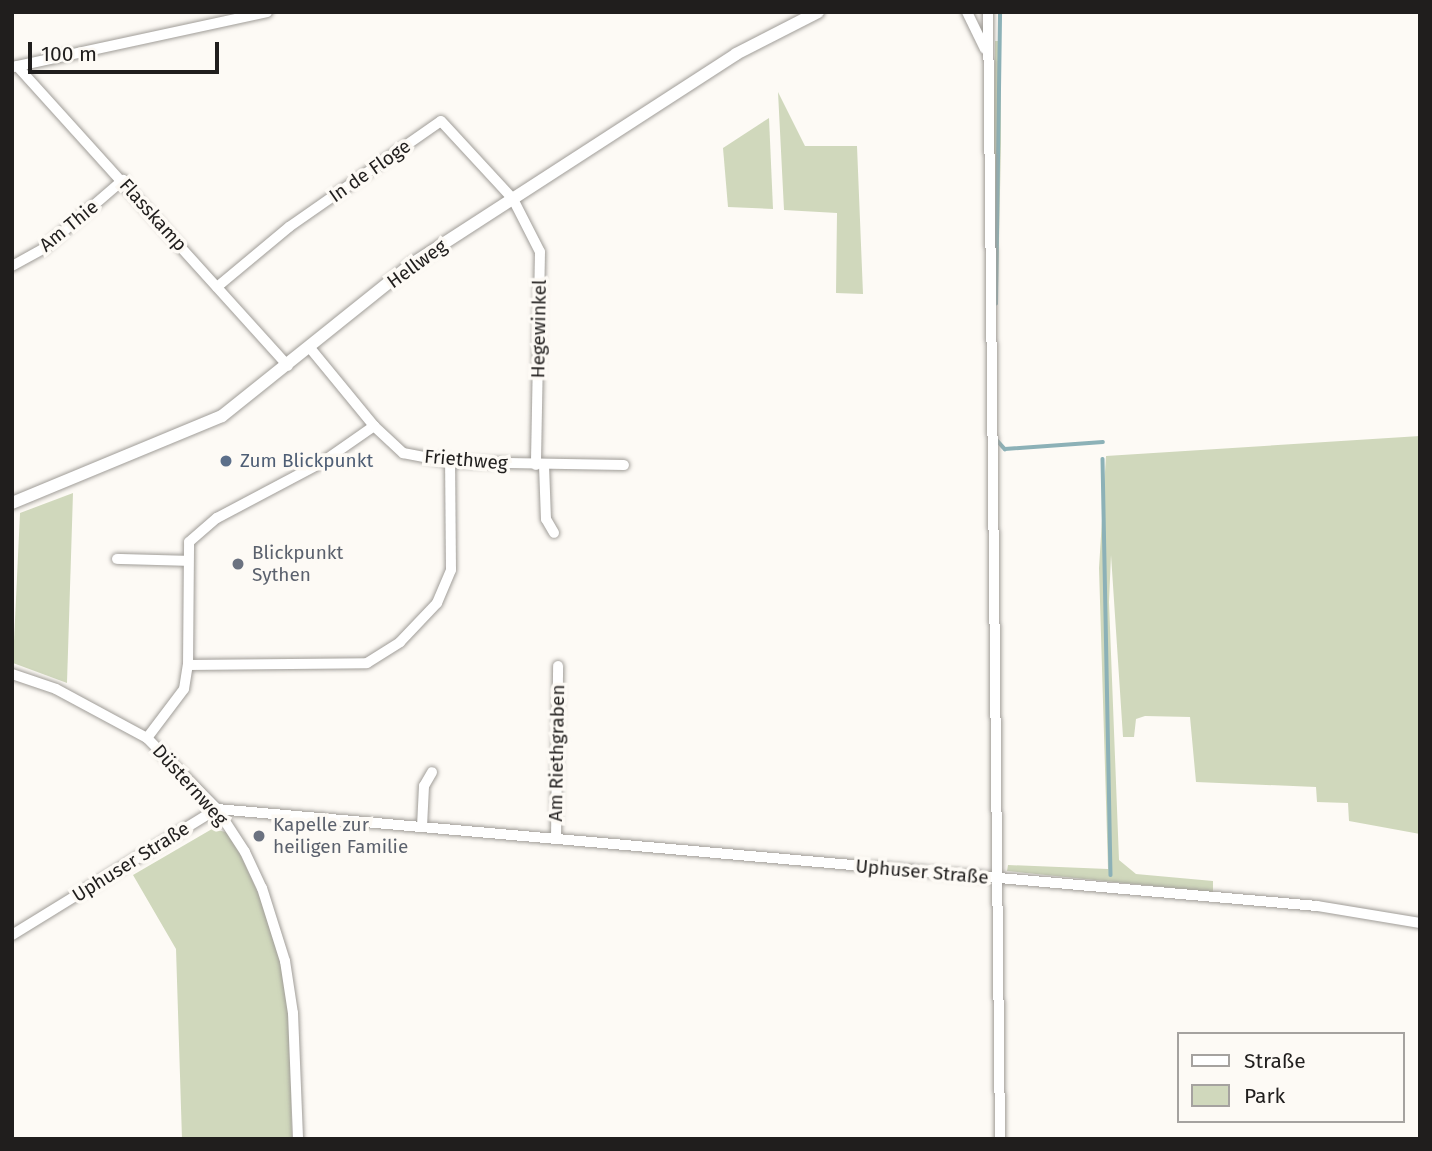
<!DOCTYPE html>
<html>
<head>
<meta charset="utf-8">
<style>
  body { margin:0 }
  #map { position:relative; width:1432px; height:1151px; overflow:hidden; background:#fdfaf5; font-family:"Fira Sans",sans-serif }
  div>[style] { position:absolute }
  .green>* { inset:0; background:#d0d8bc }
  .stream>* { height:3.5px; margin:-1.75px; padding:0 1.75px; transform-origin:1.75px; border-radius:1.75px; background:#8cb1b7 }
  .roads { filter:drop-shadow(0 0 2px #a09d98) drop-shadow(0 0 2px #a09d98) }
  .minor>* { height:10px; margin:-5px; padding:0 5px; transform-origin:5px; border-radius:5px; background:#fff }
  .tertiary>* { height:12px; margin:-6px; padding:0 6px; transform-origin:6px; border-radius:6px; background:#fff }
  .dots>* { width:19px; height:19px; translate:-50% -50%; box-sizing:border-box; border:4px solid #fdfaf5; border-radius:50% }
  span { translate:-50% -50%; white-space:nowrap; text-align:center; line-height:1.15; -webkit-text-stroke:7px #fdfaf5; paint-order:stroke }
  .street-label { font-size:19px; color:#201e1d }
  .service-label { font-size:19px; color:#4e5e75 }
  .left { translate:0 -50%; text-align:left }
  .worship-label { font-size:19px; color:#5b616d }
  .frame { position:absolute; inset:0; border:14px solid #201e1d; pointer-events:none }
  .legend { position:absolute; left:1177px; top:1032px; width:228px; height:91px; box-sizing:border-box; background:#fdfaf5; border:2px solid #a5a29f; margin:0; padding:9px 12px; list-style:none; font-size:21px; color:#201e1d }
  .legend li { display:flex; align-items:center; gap:14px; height:35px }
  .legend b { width:35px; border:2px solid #a5a29f }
  .scale { position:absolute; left:28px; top:42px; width:191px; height:32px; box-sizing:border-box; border:4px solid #201e1d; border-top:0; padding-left:9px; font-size:21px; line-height:24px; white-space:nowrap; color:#201e1d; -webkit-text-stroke:5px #fdfaf5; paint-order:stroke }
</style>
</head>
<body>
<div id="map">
  <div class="green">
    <i style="clip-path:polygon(995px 41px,1001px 41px,1001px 143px,998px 287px,992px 288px)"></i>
    <i style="clip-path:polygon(778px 92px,805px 146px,857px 146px,863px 294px,836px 293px,837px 213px,784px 210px)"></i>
    <i style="clip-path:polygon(769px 118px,773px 209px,728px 207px,723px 148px)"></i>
    <i style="clip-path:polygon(1420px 436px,1420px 834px,1349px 821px,1348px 803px,1317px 802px,1316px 787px,1196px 782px,1190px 717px,1145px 716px,1136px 719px,1134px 737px,1123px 737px,1111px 555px,1109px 602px,1119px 860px,1136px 874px,1213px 881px,1213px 892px,1007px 871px,1008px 865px,1108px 869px,1099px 568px,1106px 456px)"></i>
    <i style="clip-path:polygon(73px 493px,67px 683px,13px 663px,20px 513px)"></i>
    <i style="clip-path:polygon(212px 829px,226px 832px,240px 854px,265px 908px,282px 963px,289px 1018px,292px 1139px,182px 1139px,176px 949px,133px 875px)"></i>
  </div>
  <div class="stream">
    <i style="left:996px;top:304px;width:292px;rotate:-89.2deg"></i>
    <i style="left:995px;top:438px;width:15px;rotate:48deg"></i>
    <i style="left:1005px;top:449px;width:98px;rotate:-4.1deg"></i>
    <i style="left:1103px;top:459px;width:416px;rotate:88.9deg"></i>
  </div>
  <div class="roads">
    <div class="minor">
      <i style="left:967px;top:12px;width:41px;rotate:64.1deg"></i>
      <i style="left:988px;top:12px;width:1127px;rotate:89.39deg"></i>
      <i style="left:17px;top:66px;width:404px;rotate:47.9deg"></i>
      <i style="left:13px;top:67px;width:260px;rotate:-12.2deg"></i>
      <i style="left:12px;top:266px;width:35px;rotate:-29deg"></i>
      <i style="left:43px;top:249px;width:106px;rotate:-40.8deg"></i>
      <i style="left:217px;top:287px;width:94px;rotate:-39.8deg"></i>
      <i style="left:289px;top:227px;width:185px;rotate:-34.9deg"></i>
      <i style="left:441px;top:121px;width:106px;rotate:47.3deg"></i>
      <i style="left:513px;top:199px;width:59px;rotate:63deg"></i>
      <i style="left:540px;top:252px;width:213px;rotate:91.1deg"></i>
      <i style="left:310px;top:348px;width:101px;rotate:50.6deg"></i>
      <i style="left:374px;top:426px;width:40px;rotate:43deg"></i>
      <i style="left:403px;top:453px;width:48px;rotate:10.8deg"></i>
      <i style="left:450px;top:462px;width:174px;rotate:1deg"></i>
      <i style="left:544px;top:465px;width:54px;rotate:87.9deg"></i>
      <i style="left:546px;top:519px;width:16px;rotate:60deg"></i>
      <i style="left:117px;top:559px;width:71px;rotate:1.6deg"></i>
      <i style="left:188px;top:665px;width:179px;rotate:-0.6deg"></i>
      <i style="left:367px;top:663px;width:39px;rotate:-32deg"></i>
      <i style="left:400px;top:642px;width:54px;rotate:-46.5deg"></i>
      <i style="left:437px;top:603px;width:36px;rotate:-67deg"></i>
      <i style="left:451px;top:570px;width:108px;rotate:-90.5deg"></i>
      <i style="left:12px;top:674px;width:46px;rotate:18.8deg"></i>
      <i style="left:56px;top:689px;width:103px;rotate:28.3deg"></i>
      <i style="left:147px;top:738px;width:100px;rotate:45.4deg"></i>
      <i style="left:217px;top:809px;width:51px;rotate:56.9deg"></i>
      <i style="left:245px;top:852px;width:40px;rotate:65deg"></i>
      <i style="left:262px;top:888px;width:77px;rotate:72.5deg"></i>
      <i style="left:285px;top:961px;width:53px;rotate:81.3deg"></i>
      <i style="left:293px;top:1013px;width:126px;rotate:87.7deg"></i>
      <i style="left:147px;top:738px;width:61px;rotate:-52.9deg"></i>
      <i style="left:184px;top:689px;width:24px;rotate:-81deg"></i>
      <i style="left:188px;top:665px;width:123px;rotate:-89.5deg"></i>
      <i style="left:189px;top:542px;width:37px;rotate:-41deg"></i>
      <i style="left:217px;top:518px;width:118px;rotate:-27.9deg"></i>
      <i style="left:321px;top:463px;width:65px;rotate:-34.9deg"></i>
      <i style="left:422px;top:827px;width:41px;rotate:-87.2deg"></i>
      <i style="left:424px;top:786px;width:16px;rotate:-60deg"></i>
      <i style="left:556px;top:839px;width:173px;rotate:-89.3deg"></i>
      <i style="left:12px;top:935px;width:241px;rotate:-31.6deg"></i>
      <i style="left:217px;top:809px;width:1104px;rotate:5.04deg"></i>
      <i style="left:1317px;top:906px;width:104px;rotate:9.4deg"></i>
    </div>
    <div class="tertiary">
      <i style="left:12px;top:503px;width:227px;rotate:-22.5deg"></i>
      <i style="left:222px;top:416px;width:243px;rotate:-38.7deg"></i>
      <i style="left:412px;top:264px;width:386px;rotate:-32.9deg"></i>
      <i style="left:736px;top:54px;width:92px;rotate:-27.1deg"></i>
    </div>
  </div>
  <div class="dots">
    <i style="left:226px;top:461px;background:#5c6f8a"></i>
    <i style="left:238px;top:564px;background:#6b7280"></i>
    <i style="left:259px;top:836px;background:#6b7280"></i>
  </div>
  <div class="street-label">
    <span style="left:370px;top:171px;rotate:-35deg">In de Floge</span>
    <span style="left:153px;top:215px;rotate:48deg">Flasskamp</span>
    <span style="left:69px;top:226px;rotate:-39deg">Am Thie</span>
    <span style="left:417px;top:264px;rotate:-36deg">Hellweg</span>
    <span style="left:539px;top:329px;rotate:-89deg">Hegewinkel</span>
    <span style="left:466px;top:460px;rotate:5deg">Friethweg</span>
    <span style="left:557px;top:753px;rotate:-89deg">Am Riethgraben</span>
    <span style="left:190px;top:785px;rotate:48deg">Düsternweg</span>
    <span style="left:131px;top:862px;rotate:-32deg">Uphuser Straße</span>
    <span style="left:922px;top:872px;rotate:5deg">Uphuser Straße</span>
  </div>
  <div class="service-label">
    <span class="left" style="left:240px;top:461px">Zum Blickpunkt</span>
  </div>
  <div class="worship-label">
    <span class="left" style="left:252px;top:564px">Blickpunkt<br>Sythen</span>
    <span class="left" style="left:273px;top:836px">Kapelle zur<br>heiligen Familie</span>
  </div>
  <div class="frame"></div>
  <ul class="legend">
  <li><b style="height:9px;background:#fff"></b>Straße</li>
  <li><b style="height:19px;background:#d0d8bc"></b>Park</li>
  </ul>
  <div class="scale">100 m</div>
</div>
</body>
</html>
